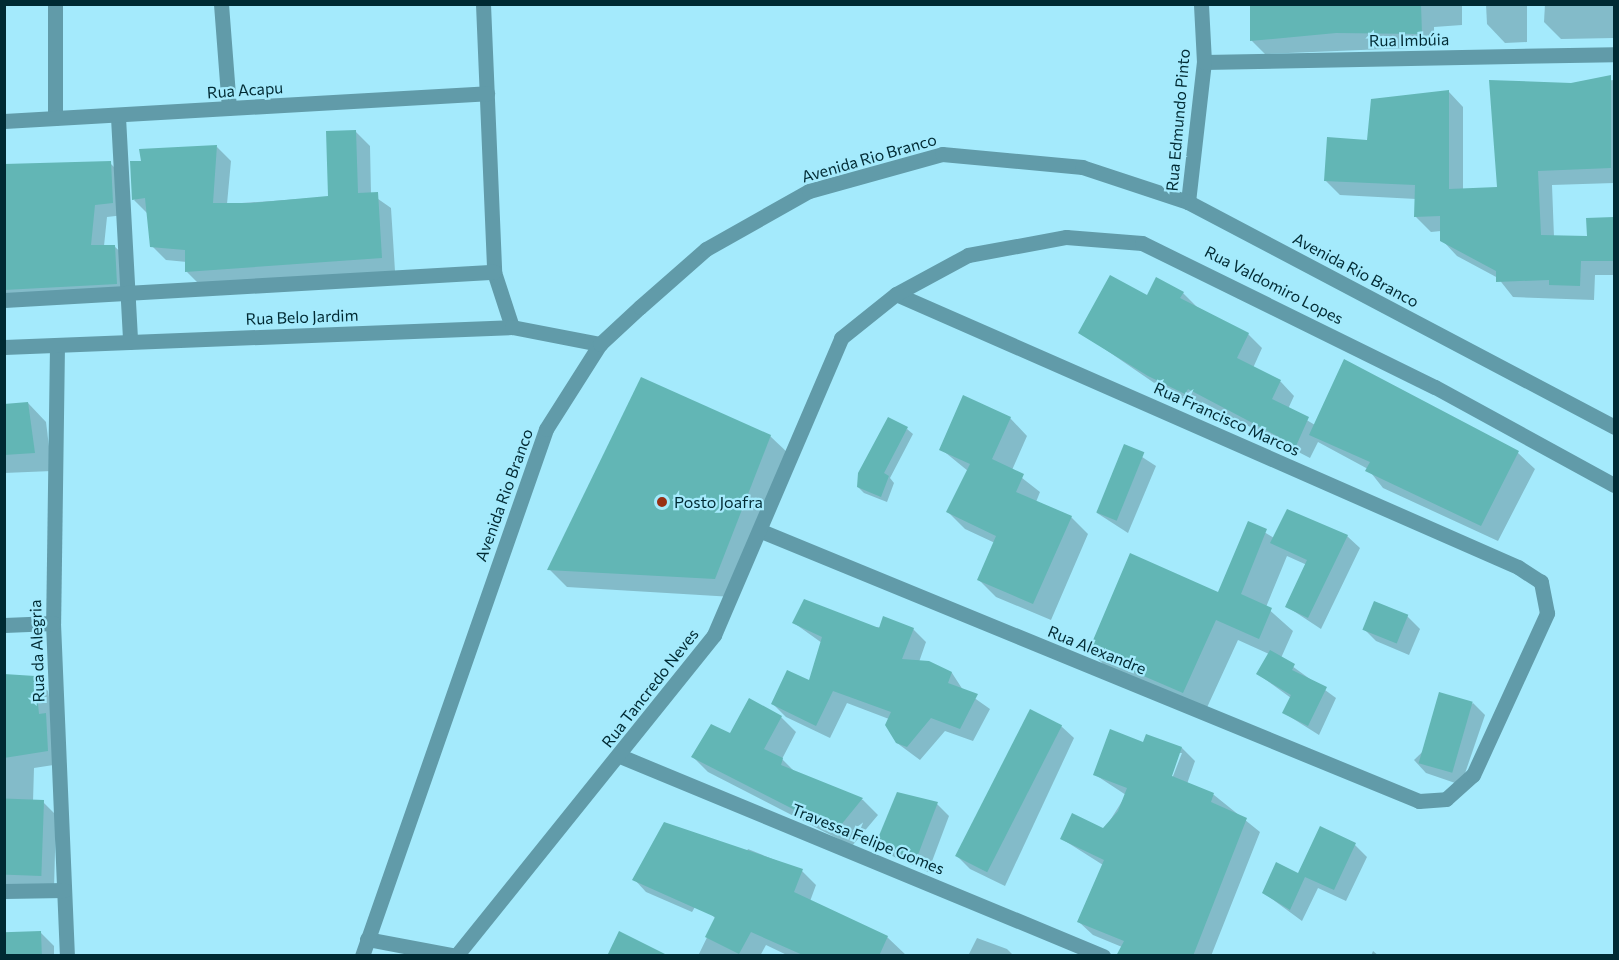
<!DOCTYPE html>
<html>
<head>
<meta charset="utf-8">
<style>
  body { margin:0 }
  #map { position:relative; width:1619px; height:960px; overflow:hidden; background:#a4eafc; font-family:Commissioner,sans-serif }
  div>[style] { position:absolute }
  .shadow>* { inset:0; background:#0003 }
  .building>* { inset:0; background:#62b6b5; transform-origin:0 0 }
  .minor>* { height:15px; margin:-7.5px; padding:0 7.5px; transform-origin:7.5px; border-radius:7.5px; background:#619ba9 }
  .tertiary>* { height:15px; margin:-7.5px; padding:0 7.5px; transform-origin:7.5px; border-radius:7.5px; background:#619ba9 }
  .dots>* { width:16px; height:16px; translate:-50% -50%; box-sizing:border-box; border:3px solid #a4eafc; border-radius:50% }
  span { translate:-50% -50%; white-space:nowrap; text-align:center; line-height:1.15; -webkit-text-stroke:4.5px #a4eafc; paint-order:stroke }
  .street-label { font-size:16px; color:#002a33 }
  .poi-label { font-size:16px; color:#002a33 }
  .left { translate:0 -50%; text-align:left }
  .frame { position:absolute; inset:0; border:6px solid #002a33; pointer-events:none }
</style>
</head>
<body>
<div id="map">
  <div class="shadow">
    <i style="clip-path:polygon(1252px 4px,1462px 4px,1462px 25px,1434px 27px,1434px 47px,1265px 54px,1252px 41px)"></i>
    <i style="clip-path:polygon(1486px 4px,1527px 4px,1527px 42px,1505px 43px,1487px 24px)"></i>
    <i style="clip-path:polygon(1545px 4px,1614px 4px,1614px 38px,1561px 39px,1544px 22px)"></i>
    <i style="clip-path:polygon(1614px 80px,1614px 183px,1552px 185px,1554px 237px,1588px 238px,1611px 219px,1614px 222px,1614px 275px,1595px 275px,1594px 300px,1513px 297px,1498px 278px,1457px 256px,1442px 240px,1441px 231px,1431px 232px,1416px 217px,1416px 199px,1340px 195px,1325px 180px,1368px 141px,1449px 92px,1463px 107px,1463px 190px,1498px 188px,1571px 84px)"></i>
    <i style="clip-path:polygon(356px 132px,370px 146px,371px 194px,391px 208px,395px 271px,201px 286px,187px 272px,187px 262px,166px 260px,152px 246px,148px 214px,134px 200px,217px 147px,231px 161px,227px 204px,329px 197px)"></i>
    <i style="clip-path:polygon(110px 163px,122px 175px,124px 215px,107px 217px,104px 246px,114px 246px,127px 258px,129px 296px,4px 304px,4px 168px)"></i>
    <i style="clip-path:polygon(1183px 293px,1197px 307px,1248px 334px,1262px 348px,1253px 368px,1281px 382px,1294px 396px,1288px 409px,1315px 425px,1518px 453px,1535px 469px,1498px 541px,1383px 488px,1368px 469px,1318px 442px,1310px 458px,1202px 402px,1200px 407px,1163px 389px,1080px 332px,1148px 297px)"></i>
    <i style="clip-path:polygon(28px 403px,46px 422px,52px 471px,4px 473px,4px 406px)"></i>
    <i style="clip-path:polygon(1010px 418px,1027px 436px,1012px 470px,1040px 492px,1036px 502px,1071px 517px,1088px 534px,1051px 620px,996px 597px,979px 580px,995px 543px,965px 529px,948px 512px,968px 471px,941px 449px)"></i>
    <i style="clip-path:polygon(907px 429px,913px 434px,890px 478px,894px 483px,887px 502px,864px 493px,858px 487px)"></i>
    <i style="clip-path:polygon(770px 436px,789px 454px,733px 597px,567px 587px,549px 569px)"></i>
    <i style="clip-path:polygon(1125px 446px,1156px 466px,1128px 533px,1097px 513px)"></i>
    <i style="clip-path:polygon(1249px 523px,1274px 538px,1347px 536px,1360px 548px,1321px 629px,1286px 606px,1307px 565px,1287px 556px,1266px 607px,1293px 631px,1281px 658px,1336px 698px,1319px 735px,1284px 713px,1291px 698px,1258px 674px,1269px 654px,1238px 640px,1204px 714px,1112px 673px,1090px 651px,1219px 594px)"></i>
    <i style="clip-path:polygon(1407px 616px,1420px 629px,1409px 655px,1376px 641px,1364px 629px)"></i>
    <i style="clip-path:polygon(794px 623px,913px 629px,926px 642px,919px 662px,952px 673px,963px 690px,990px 709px,973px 741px,945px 731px,920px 760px,897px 743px,889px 719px,847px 703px,830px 738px,786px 717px,773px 704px,810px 682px,822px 643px)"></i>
    <i style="clip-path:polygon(4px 677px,34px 678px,48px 691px,60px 764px,34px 768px,33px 802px,43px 802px,56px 815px,54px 889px,4px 893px)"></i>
    <i style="clip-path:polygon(1473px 703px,1485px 715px,1461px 785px,1426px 773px,1414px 760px)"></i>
    <i style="clip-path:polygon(781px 717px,796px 732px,782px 759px,795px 772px,863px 800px,878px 815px,852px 846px,708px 772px,693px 757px)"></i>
    <i style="clip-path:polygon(1061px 726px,1074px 738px,1005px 886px,970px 869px,958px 857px)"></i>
    <i style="clip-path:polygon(evenodd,1144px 744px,1182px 748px,1195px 761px,1187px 784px,1214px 795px,1260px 832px,1211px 956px,1122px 956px,1122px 947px,1093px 935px,1079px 922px,1103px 865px,1062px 839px,1104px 830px,1126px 795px,1094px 774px,1144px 744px,1178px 753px,1182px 753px,1170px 784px,1168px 783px,1178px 753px)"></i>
    <i style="clip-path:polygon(937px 804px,949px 816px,928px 872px,890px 855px,878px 842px)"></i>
    <i style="clip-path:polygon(1355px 845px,1367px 857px,1346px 901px,1318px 888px,1302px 921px,1264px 893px)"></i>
    <i style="clip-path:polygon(748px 849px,802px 871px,816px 885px,809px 904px,887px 937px,907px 956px,789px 956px,766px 945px,760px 956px,698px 956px,716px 919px,711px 914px)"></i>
    <i style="clip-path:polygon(726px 855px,692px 912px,646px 892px,634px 879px)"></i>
    <i style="clip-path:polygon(41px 933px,54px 946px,54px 956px,4px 956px)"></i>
    <i style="clip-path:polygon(977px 938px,1007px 949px,1014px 956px,968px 956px)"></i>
    <i style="clip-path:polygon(1373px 951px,1379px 956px,1371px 956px)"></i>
  </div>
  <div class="building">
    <i style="clip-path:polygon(1250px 4px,1421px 4px,1422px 34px,1336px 33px,1250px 41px)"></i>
    <i style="clip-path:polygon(1611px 75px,1611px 168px,1538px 171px,1541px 235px,1587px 236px,1586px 218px,1614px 217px,1614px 261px,1581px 261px,1580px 286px,1549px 285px,1549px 280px,1496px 282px,1496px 271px,1440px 241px,1440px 216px,1414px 217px,1415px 185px,1324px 181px,1327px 137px,1367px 140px,1371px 99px,1449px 90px,1449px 189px,1497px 187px,1489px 80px,1571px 83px)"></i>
    <i style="clip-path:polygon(356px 130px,358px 193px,378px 192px,382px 258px,185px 272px,185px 250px,150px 247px,145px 198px,132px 200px,130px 161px,141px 161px,139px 149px,217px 145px,213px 203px,251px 203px,328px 196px,326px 131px)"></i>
    <i style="clip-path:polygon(111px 161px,113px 203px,95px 205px,91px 245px,115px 245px,117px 284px,4px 290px,4px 164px)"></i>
    <i style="clip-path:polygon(1110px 275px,1147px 295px,1156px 277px,1184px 292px,1180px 298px,1249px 333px,1237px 358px,1281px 380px,1272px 399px,1309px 417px,1296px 446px,1188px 389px,1185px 394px,1148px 376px,1078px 333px)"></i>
    <i style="clip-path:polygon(1344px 359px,1519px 451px,1481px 526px,1365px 471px,1370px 462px,1309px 435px)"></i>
    <i style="clip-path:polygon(641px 377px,771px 435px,715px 579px,547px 570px)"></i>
    <i style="clip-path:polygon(963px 395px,1011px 417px,992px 459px,1024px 474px,1016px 492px,1072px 516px,1033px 604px,977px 580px,996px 536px,946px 512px,970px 464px,939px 450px)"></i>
    <i style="clip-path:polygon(28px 402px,35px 453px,4px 455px,4px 404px)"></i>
    <i style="clip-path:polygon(888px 417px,908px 427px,884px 473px,889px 476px,881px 497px,857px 487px,858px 473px)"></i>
    <i style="left:1124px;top:444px;width:22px;height:74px;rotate:22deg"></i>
    <i style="clip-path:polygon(1287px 509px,1348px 535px,1308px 618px,1285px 607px,1307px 560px,1270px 543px)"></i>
    <i style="clip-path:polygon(1248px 521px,1267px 529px,1241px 594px,1272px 608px,1259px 639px,1216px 620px,1183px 693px,1088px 652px,1130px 553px,1218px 592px)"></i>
    <i style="clip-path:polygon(804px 599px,879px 628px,883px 616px,914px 628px,902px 659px,929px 661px,952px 672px,948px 683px,978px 694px,960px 729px,931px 718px,907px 747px,896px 743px,885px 725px,891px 712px,833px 691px,816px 726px,771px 704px,787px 670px,809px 680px,822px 637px,792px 623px)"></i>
    <i style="left:1374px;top:601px;width:37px;height:31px;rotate:22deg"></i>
    <i style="clip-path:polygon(1270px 650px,1295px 664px,1292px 670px,1327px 687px,1308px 726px,1282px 713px,1291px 695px,1256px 674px)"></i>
    <i style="clip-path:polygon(4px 674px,35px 676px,39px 714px,46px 713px,48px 751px,4px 758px)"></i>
    <i style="left:1439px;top:692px;width:35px;height:74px;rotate:16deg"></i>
    <i style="clip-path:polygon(749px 698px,782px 716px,764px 749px,783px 758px,781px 765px,863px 798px,836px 831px,691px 757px,711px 724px,730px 733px)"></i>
    <i style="left:1030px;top:709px;width:36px;height:165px;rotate:27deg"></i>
    <i style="clip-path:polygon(1110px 729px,1143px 742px,1146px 734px,1182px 747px,1172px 776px,1214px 793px,1211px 802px,1247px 818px,1193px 956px,1116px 956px,1124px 941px,1077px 922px,1104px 860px,1060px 839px,1072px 813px,1103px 828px,1118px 811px,1127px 788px,1093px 775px)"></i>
    <i style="clip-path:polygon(897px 792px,938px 802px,916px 860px,876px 843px)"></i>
    <i style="left:44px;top:800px;width:76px;height:40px;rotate:92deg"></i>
    <i style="clip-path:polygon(664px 822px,803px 869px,794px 892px,888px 936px,879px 956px,805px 956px,751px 932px,739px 954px,705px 937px,715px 917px,632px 880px)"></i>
    <i style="clip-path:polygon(1320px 826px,1356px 843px,1334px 890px,1305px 877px,1290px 910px,1262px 893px,1276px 862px,1298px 873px)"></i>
    <i style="left:41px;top:931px;width:25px;height:37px;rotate:88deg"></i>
    <i style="clip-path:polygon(619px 931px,669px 956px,607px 956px)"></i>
  </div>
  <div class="minor">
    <i style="left:55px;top:4px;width:114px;rotate:90deg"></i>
    <i style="left:221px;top:4px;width:104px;rotate:85.6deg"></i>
    <i style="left:483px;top:4px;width:268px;rotate:87.6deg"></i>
    <i style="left:494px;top:272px;width:58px;rotate:71.9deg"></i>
    <i style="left:1204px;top:62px;width:410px;rotate:-1.1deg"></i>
    <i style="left:118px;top:117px;width:225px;rotate:86.9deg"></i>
    <i style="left:4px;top:121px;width:484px;rotate:-3.3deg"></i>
    <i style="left:1188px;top:202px;width:141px;rotate:-83.5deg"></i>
    <i style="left:1204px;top:62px;width:58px;rotate:-93deg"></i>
    <i style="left:4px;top:300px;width:491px;rotate:-3.3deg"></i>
    <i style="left:57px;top:345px;width:278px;rotate:90.8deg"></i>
    <i style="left:53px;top:623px;width:333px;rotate:87.6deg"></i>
    <i style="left:4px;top:347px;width:508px;rotate:-2.25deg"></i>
    <i style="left:512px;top:327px;width:90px;rotate:10.9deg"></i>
    <i style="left:761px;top:531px;width:711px;rotate:22.31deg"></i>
    <i style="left:1419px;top:801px;width:27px;rotate:-4deg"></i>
    <i style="left:1446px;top:799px;width:36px;rotate:-42deg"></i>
    <i style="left:1473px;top:775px;width:178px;rotate:-65.4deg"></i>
    <i style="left:1547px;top:613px;width:32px;rotate:-101deg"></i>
    <i style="left:1541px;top:582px;width:27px;rotate:-147deg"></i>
    <i style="left:1518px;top:567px;width:679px;rotate:-156.3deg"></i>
    <i style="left:4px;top:625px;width:49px;rotate:-2.3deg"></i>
    <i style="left:620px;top:756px;width:523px;rotate:22.49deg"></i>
    <i style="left:4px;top:891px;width:60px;rotate:-1deg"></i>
    <i style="left:367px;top:939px;width:92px;rotate:10.7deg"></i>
  </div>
  <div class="tertiary">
    <i style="left:362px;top:956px;width:558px;rotate:-70.75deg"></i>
    <i style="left:546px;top:429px;width:101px;rotate:-57.6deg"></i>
    <i style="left:600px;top:344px;width:54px;rotate:-42.8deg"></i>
    <i style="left:640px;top:307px;width:88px;rotate:-41.3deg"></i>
    <i style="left:706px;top:249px;width:118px;rotate:-29.4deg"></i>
    <i style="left:809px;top:191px;width:138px;rotate:-15.5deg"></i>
    <i style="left:942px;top:154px;width:141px;rotate:5.3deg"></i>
    <i style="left:1082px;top:167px;width:112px;rotate:18.3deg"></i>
    <i style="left:1188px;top:202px;width:482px;rotate:27.8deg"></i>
    <i style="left:456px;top:956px;width:412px;rotate:-51.2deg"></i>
    <i style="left:714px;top:635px;width:323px;rotate:-66.8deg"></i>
    <i style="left:841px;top:338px;width:70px;rotate:-38.7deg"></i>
    <i style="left:896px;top:294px;width:82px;rotate:-28.4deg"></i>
    <i style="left:968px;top:255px;width:100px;rotate:-10.4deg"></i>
    <i style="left:1066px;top:237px;width:76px;rotate:4.5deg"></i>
    <i style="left:1142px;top:243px;width:326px;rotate:26.2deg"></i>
    <i style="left:1435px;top:387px;width:204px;rotate:28.7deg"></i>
  </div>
  <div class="dots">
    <i style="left:662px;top:502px;background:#983015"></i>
  </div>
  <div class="street-label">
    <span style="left:1409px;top:40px;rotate:-1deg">Rua Imbúia</span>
    <span style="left:245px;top:90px;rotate:-4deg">Rua Acapu</span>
    <span style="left:1178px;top:120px;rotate:-85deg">Rua Edmundo Pinto</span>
    <span style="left:869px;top:158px;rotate:-16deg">Avenida Rio Branco</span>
    <span style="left:1356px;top:270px;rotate:28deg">Avenida Rio Branco</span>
    <span style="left:1274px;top:285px;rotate:27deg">Rua Valdomiro Lopes</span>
    <span style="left:302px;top:317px;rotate:-2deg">Rua Belo Jardim</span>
    <span style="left:1227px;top:419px;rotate:24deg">Rua Francisco Marcos</span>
    <span style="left:504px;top:495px;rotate:-70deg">Avenida Rio Branco</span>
    <span style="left:1097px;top:650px;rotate:22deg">Rua Alexandre</span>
    <span style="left:37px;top:651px;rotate:-92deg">Rua da Alegria</span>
    <span style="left:650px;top:688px;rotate:-52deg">Rua Tancredo Neves</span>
    <span style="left:868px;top:839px;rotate:22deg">Travessa Felipe Gomes</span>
  </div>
  <div class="poi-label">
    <span class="left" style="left:674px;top:502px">Posto Joafra</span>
  </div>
  <div class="frame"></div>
</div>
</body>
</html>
